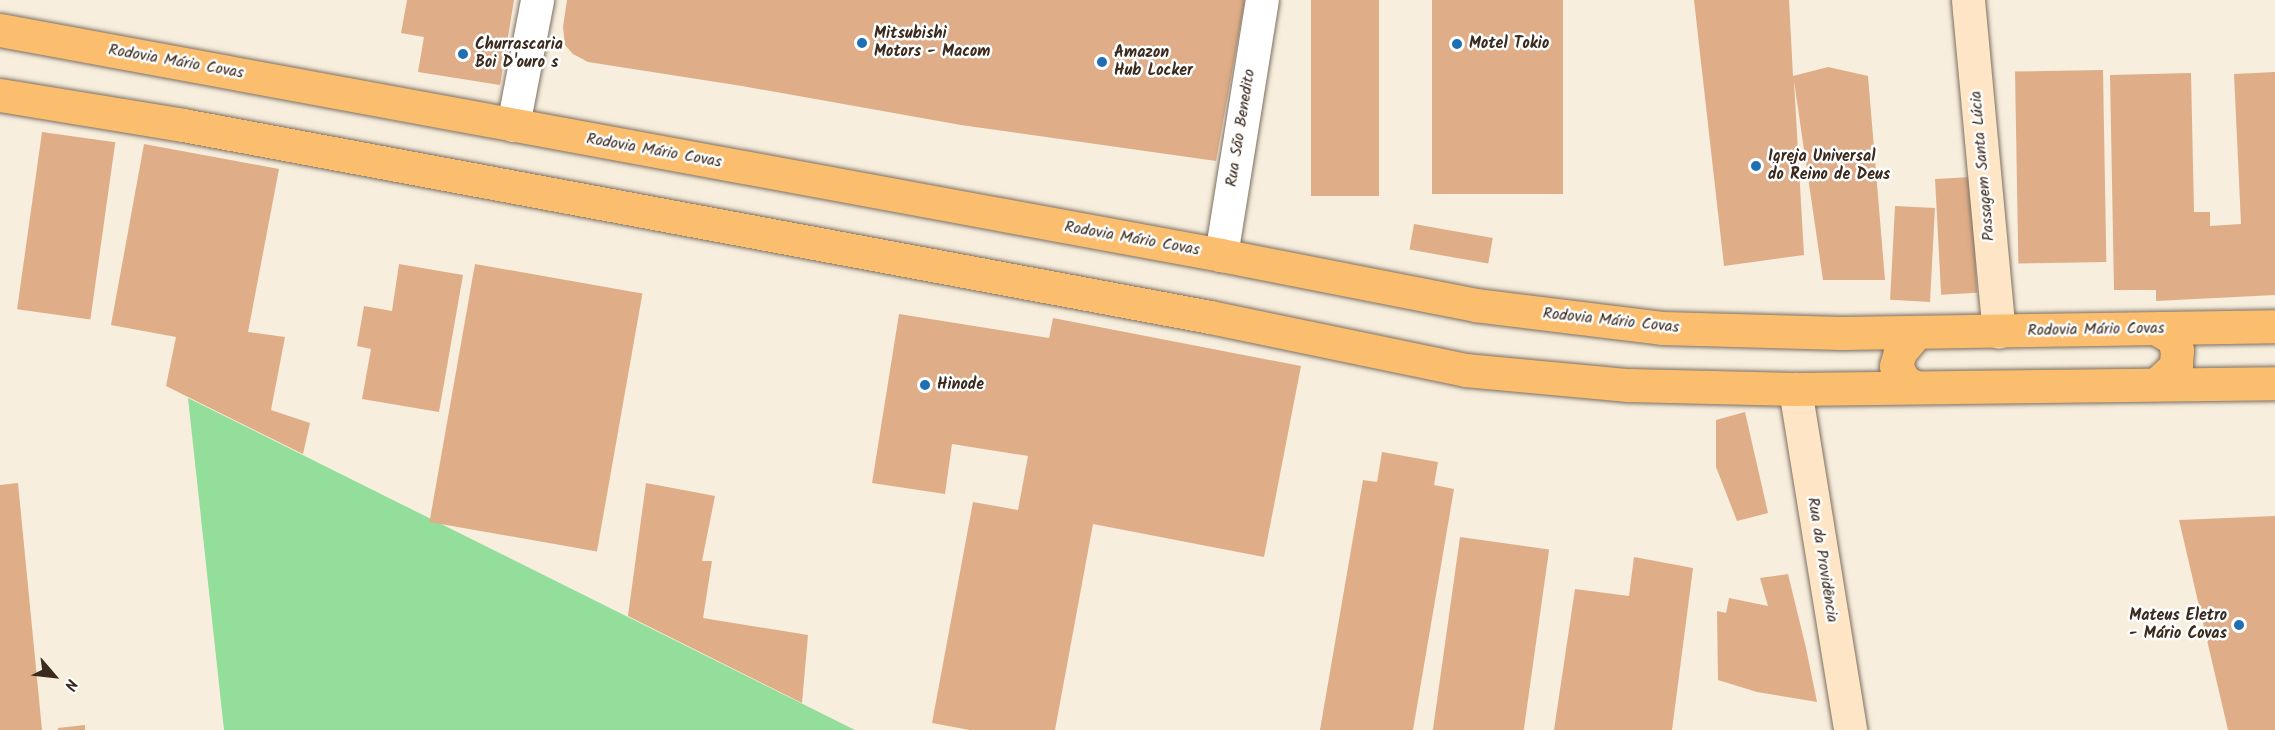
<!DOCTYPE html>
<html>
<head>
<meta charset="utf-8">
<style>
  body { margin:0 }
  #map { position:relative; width:2275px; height:730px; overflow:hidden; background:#f7eedd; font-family:Kalam,sans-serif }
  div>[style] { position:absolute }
  .green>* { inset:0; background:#93de9a }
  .building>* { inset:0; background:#dfae88; transform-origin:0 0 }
  .roads { filter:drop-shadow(0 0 2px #7d6f61) drop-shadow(0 0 2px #7d6f61) }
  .street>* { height:33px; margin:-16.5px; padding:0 16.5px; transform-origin:16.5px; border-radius:16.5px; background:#fff }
  .secondary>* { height:33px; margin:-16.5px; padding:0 16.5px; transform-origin:16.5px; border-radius:16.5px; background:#fde5c5 }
  .primary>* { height:33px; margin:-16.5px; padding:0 16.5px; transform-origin:16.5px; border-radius:16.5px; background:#fbbe6e }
  .dots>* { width:16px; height:16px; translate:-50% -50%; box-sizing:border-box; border:3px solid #fff; border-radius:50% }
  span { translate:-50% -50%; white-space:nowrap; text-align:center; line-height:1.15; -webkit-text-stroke:5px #fff; paint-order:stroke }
  .poi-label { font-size:16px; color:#3b2a1e; font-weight:700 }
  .left { translate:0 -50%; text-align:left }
  .right { translate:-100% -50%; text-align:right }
  .street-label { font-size:16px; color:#3b2a1e }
  .north { position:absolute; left:24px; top:646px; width:60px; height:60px; -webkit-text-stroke:4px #fff; paint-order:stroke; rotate:118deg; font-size:16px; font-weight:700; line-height:24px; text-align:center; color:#3b2a1e }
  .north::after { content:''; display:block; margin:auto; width:21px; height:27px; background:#3b2a1e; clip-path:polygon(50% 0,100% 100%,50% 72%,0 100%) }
</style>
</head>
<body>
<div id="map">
  <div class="green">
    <i style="clip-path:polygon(188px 398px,855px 730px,224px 730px)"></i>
  </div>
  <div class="building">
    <i style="clip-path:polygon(407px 0,514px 0,500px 85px,418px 72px,424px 37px,401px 33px)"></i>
    <i style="clip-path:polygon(567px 0,1245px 0,1216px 161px,961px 125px,742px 86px,588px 62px,573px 54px,565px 45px,563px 27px)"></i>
    <i style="left:1311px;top:0;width:68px;height:196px"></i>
    <i style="left:1432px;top:0;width:131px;height:194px"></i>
    <i style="clip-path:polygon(1694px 0,1789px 0,1793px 76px,1828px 67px,1868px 76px,1885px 280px,1823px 280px,1794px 81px,1804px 255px,1724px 266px)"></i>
    <i style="left:2103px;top:70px;width:192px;height:88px;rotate:89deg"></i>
    <i style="clip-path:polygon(2275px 72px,2275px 295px,2156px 301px,2156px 290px,2114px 290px,2110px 75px,2191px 73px,2194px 212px,2210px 212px,2210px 226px,2241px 224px,2234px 74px)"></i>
    <i style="left:42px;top:132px;width:74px;height:179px;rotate:8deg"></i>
    <i style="clip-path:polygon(144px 144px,279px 169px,248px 332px,285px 337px,271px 410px,310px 423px,303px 454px,166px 386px,176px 337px,111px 325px)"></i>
    <i style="left:1971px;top:177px;width:116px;height:36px;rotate:87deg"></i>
    <i style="left:1895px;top:206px;width:40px;height:94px;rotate:3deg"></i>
    <i style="left:1414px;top:224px;width:80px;height:26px;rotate:10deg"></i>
    <i style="clip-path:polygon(399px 264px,463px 275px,439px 412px,362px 399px,371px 349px,357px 346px,364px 306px,392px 311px)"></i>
    <i style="left:475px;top:264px;width:170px;height:262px;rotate:10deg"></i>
    <i style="clip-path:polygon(899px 314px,1049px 338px,1053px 318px,1301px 366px,1264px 557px,1093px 524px,1055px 730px,970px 730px,932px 723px,973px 502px,1018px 510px,1028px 456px,952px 444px,945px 494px,872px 483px)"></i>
    <i style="clip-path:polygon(1745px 412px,1768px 513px,1737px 521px,1716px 467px,1716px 420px)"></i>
    <i style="clip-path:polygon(1382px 452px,1438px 462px,1434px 485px,1454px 489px,1413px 730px,1320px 730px,1363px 480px,1377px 482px)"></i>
    <i style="clip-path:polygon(18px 483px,42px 730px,0 730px,0 485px)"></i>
    <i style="clip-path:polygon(646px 483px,715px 496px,702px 561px,712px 561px,703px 618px,808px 635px,802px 703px,628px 616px)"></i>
    <i style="clip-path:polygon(2275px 516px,2275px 730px,2228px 730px,2179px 520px)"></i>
    <i style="left:1460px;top:537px;width:90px;height:195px;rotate:8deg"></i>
    <i style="clip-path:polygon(1634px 557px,1693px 568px,1672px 730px,1554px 730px,1575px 589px,1629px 596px)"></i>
    <i style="clip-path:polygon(1788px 574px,1806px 648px,1817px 702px,1757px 692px,1718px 680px,1717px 611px,1726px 613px,1729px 598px,1768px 606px,1760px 578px)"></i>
    <i style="clip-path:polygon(85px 725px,85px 730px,58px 730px,58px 728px)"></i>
  </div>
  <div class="roads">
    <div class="street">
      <i style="left:513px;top:125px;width:127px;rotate:-79.1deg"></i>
      <i style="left:1221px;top:255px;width:258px;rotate:-80.9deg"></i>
    </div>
    <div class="secondary">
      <i style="left:1968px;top:0;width:333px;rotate:84.7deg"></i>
      <i style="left:1795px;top:389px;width:345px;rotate:80.8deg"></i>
    </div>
    <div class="primary">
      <i style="left:0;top:30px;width:1242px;rotate:10.44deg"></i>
      <i style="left:1221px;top:255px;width:259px;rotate:11.1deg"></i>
      <i style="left:1475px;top:305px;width:188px;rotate:7deg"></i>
      <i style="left:1662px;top:328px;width:179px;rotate:1.6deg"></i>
      <i style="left:1841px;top:333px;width:434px;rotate:-0.9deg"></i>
      <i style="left:0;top:95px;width:185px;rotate:9.3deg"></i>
      <i style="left:183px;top:125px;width:1045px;rotate:10.59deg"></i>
      <i style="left:1210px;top:317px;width:260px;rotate:11.7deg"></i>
      <i style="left:1465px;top:370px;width:164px;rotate:5.3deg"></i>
      <i style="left:1628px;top:385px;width:167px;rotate:1.4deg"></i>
      <i style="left:1795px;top:389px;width:480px;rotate:-0.7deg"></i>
      <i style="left:2157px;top:329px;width:18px;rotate:29deg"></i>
      <i style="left:2173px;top:338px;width:13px;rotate:72deg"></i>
      <i style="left:2177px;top:350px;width:16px;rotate:94deg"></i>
      <i style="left:2176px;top:366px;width:26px;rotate:137deg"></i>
      <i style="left:1913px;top:386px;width:10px;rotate:-151deg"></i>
      <i style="left:1904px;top:381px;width:17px;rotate:-118deg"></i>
      <i style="left:1896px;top:366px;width:15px;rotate:-74deg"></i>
      <i style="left:1900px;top:352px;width:25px;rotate:-50deg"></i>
    </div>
  </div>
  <div class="dots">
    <i style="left:862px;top:43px;background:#1f6fb2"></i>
    <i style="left:1457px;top:44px;background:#1f6fb2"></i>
    <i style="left:463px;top:54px;background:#1f6fb2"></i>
    <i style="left:1102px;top:62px;background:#1f6fb2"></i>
    <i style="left:1756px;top:166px;background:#1f6fb2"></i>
    <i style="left:925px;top:385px;background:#1f6fb2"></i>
    <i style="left:2239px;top:625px;background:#1f6fb2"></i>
  </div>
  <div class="poi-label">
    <span class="left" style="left:874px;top:43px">Mitsubishi<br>Motors - Macom</span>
    <span class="left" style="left:1469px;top:44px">Motel Tokio</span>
    <span class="left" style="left:475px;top:54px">Churrascaria<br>Boi D'ouro s</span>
    <span class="left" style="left:1114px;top:62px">Amazon<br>Hub Locker</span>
    <span class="left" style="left:1768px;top:166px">Igreja Universal<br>do Reino de Deus</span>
    <span class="left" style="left:937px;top:385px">Hinode</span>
    <span class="right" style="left:2227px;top:625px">Mateus Eletro<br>- Mário Covas</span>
  </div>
  <div class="street-label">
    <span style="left:176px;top:62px;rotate:10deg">Rodovia Mário Covas</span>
    <span style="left:1241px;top:128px;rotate:-81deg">Rua São Benedito</span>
    <span style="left:654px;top:151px;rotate:10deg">Rodovia Mário Covas</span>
    <span style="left:1983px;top:166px;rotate:-95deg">Passagem Santa Lúcia</span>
    <span style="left:1132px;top:239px;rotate:10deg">Rodovia Mário Covas</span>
    <span style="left:1611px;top:321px;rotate:6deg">Rodovia Mário Covas</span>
    <span style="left:2096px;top:330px;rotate:-1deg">Rodovia Mário Covas</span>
    <span style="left:1822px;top:560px;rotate:81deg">Rua da Providência</span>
  </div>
  <div class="north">N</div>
</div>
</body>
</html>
